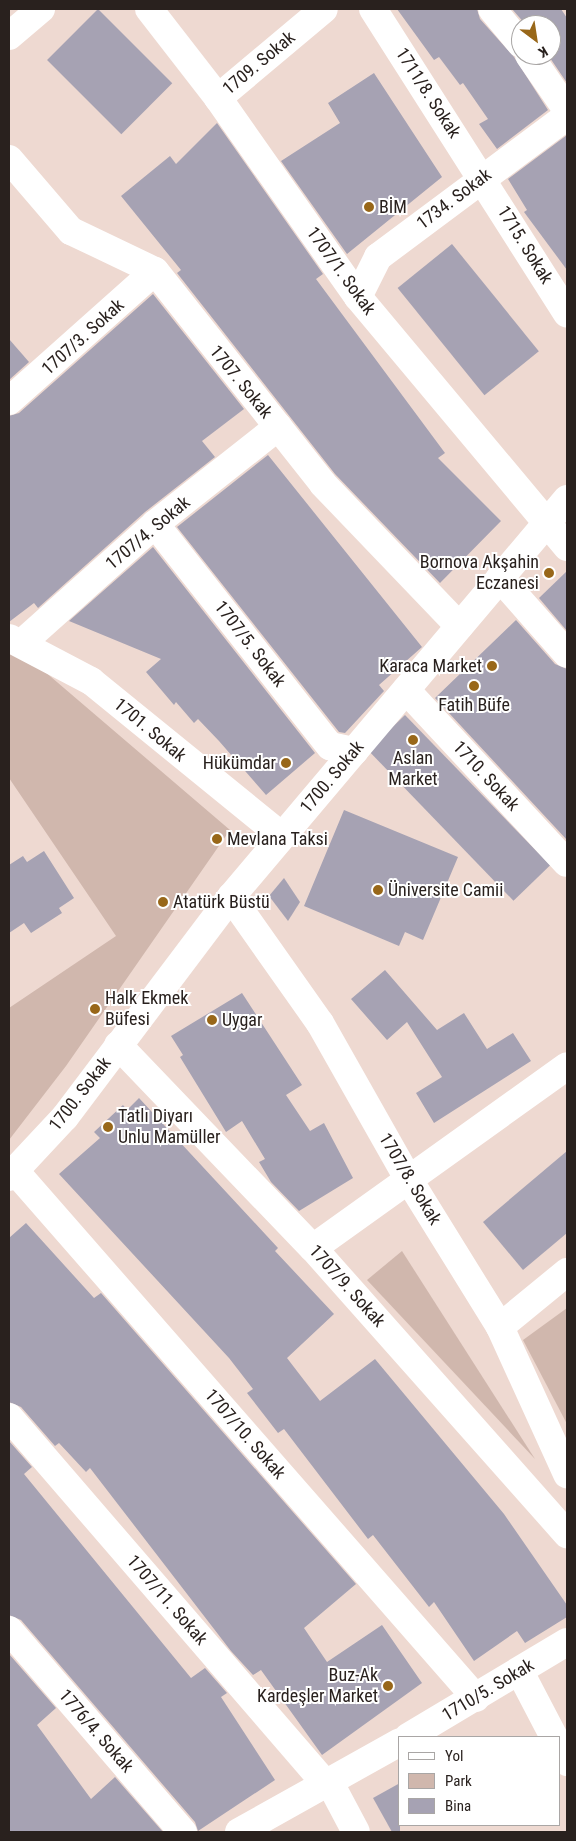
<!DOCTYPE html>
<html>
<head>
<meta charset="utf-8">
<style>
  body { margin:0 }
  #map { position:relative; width:576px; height:1841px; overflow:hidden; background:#eed9d1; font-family:"Roboto Condensed",sans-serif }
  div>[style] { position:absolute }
  .green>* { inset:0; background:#d0b7ad }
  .building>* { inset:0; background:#a6a2b3; transform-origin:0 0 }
  .minor>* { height:28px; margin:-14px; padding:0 14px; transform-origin:14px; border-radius:14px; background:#fff }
  .dots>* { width:14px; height:14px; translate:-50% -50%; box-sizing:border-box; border:2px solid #fff; border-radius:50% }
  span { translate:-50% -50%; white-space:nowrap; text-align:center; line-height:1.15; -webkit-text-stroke:4px #fff; paint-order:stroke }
  .street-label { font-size:18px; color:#29211e }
  .poi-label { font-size:18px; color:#29211e }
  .left { translate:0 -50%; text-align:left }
  .right { translate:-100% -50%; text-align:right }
  .frame { position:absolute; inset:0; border:10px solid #29211e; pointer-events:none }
  .legend { position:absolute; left:398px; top:1736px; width:162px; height:90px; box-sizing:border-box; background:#fff; border:1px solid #a9a6a5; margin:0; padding:6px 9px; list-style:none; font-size:15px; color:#29211e }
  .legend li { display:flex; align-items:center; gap:10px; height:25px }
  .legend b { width:25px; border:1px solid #a9a6a5 }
  .north { position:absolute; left:511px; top:15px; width:50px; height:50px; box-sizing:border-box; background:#fff; border:1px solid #a9a6a5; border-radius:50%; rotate:149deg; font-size:14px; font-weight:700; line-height:20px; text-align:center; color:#29211e }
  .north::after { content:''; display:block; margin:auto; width:18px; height:22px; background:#986719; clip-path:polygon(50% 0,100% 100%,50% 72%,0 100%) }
</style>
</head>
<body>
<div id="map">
  <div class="green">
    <i style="clip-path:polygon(16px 647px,230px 830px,66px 1066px,9px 1140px,9px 1008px,116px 936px,9px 778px,9px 651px)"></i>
    <i style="clip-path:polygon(402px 1251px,535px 1459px,367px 1280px)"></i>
    <i style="clip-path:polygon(567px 1308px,567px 1424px,523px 1340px)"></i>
  </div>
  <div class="building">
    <i style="left:98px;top:9px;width:105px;height:72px;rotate:45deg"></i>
    <i style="clip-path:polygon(397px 9px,477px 9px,480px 19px,514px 57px,548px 110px,497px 149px,479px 124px,488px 119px,463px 83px,460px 85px,439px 57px,434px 60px)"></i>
    <i style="clip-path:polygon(512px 9px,561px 9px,567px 18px,567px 83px,548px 55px,551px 25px,526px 25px)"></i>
    <i style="clip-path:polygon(374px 73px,442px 177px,347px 254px,281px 161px,340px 123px,328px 103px)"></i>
    <i style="clip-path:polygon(217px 123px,323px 274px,316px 279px,445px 453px,438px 458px,501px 521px,440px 583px,335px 474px,177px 273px,181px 270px,121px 196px,170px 156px,176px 164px)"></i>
    <i style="clip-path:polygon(567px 135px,567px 270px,524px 212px,527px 210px,508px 179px)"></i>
    <i style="left:452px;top:244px;width:138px;height:70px;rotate:51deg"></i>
    <i style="clip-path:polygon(153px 294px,244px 409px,202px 441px,215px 457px,145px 512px,38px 608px,34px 603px,9px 622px,9px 416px,19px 413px)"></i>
    <i style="clip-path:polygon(9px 339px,29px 362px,9px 380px)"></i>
    <i style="clip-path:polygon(268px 455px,422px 647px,379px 685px,384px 691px,345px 733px,339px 732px,177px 527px)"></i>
    <i style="clip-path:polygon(153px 547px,315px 753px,266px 795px,219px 741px,198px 719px,194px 723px,176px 702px,174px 705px,146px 672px,161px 659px,69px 621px)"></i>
    <i style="clip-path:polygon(567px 571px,567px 631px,539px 598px)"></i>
    <i style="clip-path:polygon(516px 620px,555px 664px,567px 669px,567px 840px,435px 698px)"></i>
    <i style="left:405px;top:715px;width:209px;height:51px;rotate:46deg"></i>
    <i style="clip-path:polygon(344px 810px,458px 857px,423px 940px,405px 932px,399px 946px,304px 906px)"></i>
    <i style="clip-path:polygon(44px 851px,74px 898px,59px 908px,62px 913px,31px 933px,24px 923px,9px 933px,9px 865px,23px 856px,27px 862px)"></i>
    <i style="clip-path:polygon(284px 878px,300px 902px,288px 921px,269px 896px)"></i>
    <i style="clip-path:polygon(385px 970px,437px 1030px,464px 1013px,487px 1049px,513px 1033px,531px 1061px,434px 1123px,416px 1093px,442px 1077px,407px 1022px,387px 1040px,351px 999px)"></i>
    <i style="clip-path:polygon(242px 993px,302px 1085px,286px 1095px,310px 1131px,324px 1123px,353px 1178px,299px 1211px,271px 1182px,259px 1162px,265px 1159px,242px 1121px,226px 1132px,180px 1057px,183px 1055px,171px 1036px)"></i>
    <i style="clip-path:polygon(139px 1098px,278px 1248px,275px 1251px,334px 1314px,287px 1358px,320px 1401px,375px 1359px,504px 1514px,567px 1605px,567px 1617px,525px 1643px,517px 1631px,474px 1661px,434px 1602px,429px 1607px,373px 1535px,368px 1539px,284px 1429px,278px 1433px,247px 1393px,253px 1389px,229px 1358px,59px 1174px,100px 1138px,94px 1132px,123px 1105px,127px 1110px)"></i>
    <i style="clip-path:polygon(567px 1151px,567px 1233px,523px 1270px,483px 1222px)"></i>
    <i style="clip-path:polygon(26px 1223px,94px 1298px,101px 1293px,356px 1584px,304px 1628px,327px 1662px,382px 1625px,422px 1683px,322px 1755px,261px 1670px,253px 1675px,231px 1651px,90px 1468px,86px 1472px,59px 1443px,55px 1446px,21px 1407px,9px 1402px,9px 1238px)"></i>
    <i style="clip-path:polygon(9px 1441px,32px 1467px,24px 1474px,191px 1678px,205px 1668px,227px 1693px,221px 1697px,275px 1780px,198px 1831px,195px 1822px,21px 1620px,9px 1615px)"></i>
    <i style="clip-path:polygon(9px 1654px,56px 1708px,37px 1725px,91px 1799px,115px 1777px,163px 1832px,9px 1832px)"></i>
    <i style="clip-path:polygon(400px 1783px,400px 1832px,392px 1832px,373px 1798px)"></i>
  </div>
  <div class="minor">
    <i style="left:149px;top:9px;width:113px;rotate:52.2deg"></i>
    <i style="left:218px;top:98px;width:243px;rotate:54.9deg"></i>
    <i style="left:358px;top:297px;width:326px;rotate:50.1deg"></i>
    <i style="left:373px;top:9px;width:361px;rotate:57.5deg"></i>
    <i style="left:492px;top:9px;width:45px;rotate:50.4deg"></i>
    <i style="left:9px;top:36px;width:42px;rotate:-40.2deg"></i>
    <i style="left:529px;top:55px;width:67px;rotate:55.4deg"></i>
    <i style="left:218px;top:98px;width:138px;rotate:-40deg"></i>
    <i style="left:9px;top:159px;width:95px;rotate:49.3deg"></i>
    <i style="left:71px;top:231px;width:93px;rotate:25.5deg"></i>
    <i style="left:155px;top:271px;width:271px;rotate:51.7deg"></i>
    <i style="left:323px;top:484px;width:197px;rotate:46.2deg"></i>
    <i style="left:358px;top:297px;width:45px;rotate:-63.4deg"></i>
    <i style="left:378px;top:257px;width:236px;rotate:-36.7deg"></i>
    <i style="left:9px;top:401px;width:195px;rotate:-41.7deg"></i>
    <i style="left:155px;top:524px;width:283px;rotate:51.8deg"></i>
    <i style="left:330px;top:746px;width:25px;rotate:12deg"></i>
    <i style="left:500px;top:578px;width:101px;rotate:48.6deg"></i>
    <i style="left:9px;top:638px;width:93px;rotate:27.7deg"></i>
    <i style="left:91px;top:681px;width:246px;rotate:39.1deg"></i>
    <i style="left:22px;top:643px;width:178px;rotate:-41.8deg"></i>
    <i style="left:155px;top:524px;width:157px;rotate:-38.3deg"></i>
    <i style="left:406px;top:690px;width:236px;rotate:47.1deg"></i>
    <i style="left:231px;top:897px;width:154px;rotate:54.8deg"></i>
    <i style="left:320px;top:1023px;width:180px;rotate:60.5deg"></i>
    <i style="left:409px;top:1180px;width:173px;rotate:58.2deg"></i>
    <i style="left:500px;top:1327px;width:162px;rotate:65.5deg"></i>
    <i style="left:118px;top:1045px;width:281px;rotate:46.2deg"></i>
    <i style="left:313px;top:1248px;width:383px;rotate:48.4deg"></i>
    <i style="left:15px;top:1171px;width:700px;rotate:48.82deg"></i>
    <i style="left:9px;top:1177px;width:82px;rotate:-47deg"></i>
    <i style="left:65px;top:1117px;width:276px;rotate:-53deg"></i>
    <i style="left:231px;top:897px;width:521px;rotate:-49.83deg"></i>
    <i style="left:313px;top:1248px;width:312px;rotate:-35.6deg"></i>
    <i style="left:500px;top:1327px;width:87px;rotate:-39.4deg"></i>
    <i style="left:9px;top:1417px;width:485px;rotate:49.2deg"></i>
    <i style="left:9px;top:1630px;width:267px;rotate:49.3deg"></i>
    <i style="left:520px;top:1672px;width:73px;rotate:62.4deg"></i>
    <i style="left:408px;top:1737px;width:185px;rotate:-30.9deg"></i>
    <i style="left:560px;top:1748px;width:16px;rotate:63deg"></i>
    <i style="left:330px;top:1783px;width:55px;rotate:62deg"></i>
    <i style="left:239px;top:1832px;width:184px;rotate:-29.2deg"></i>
  </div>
  <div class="dots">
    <i style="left:369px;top:207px;background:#986719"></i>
    <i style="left:549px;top:573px;background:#986719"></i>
    <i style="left:492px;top:666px;background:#986719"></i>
    <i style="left:474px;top:686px;background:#986719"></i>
    <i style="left:413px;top:740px;background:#986719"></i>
    <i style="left:286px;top:763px;background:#986719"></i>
    <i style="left:217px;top:839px;background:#986719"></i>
    <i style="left:378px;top:890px;background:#986719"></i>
    <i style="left:163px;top:902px;background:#986719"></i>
    <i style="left:95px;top:1009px;background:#986719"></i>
    <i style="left:212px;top:1020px;background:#986719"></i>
    <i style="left:108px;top:1127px;background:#986719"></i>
    <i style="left:388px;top:1686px;background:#986719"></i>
  </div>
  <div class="street-label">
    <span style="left:259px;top:63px;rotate:-40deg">1709. Sokak</span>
    <span style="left:428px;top:93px;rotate:57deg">1711/8. Sokak</span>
    <span style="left:454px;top:199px;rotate:-37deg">1734. Sokak</span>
    <span style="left:525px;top:245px;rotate:58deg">1715. Sokak</span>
    <span style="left:341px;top:271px;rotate:54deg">1707/1. Sokak</span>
    <span style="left:83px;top:337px;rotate:-42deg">1707/3. Sokak</span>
    <span style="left:241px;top:382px;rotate:51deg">1707. Sokak</span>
    <span style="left:148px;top:533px;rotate:-40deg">1707/4. Sokak</span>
    <span style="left:250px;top:644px;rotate:52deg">1707/5. Sokak</span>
    <span style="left:150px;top:730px;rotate:40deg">1701. Sokak</span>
    <span style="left:486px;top:776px;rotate:47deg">1710. Sokak</span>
    <span style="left:332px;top:777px;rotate:-50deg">1700. Sokak</span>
    <span style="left:80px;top:1094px;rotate:-52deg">1700. Sokak</span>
    <span style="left:410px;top:1179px;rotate:59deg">1707/8. Sokak</span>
    <span style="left:347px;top:1286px;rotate:48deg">1707/9. Sokak</span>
    <span style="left:245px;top:1434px;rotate:49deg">1707/10. Sokak</span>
    <span style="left:167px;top:1600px;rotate:49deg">1707/11. Sokak</span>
    <span style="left:488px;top:1690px;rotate:-31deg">1710/5. Sokak</span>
    <span style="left:96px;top:1731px;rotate:49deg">1776/4. Sokak</span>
  </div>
  <div class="poi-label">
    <span class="left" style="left:379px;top:207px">BİM</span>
    <span class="right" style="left:539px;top:573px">Bornova Akşahin<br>Eczanesi</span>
    <span class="right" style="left:482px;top:666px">Karaca Market</span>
    <span style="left:474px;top:705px">Fatih Büfe</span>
    <span style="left:413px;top:769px">Aslan<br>Market</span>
    <span class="right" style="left:276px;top:763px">Hükümdar</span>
    <span class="left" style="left:227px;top:839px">Mevlana Taksi</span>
    <span class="left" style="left:388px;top:890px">Üniversite Camii</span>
    <span class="left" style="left:173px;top:902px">Atatürk Büstü</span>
    <span class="left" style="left:105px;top:1009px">Halk Ekmek<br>Büfesi</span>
    <span class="left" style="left:222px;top:1020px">Uygar</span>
    <span class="left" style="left:118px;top:1127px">Tatlı Diyarı<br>Unlu Mamüller</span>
    <span class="right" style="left:378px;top:1686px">Buz-Ak<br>Kardeşler Market</span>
  </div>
  <div class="frame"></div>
  <ul class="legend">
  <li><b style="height:6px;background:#fff"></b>Yol</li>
  <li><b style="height:14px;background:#d0b7ad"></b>Park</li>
  <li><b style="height:14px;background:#a6a2b3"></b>Bina</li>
  </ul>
  <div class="north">K</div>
</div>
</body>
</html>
